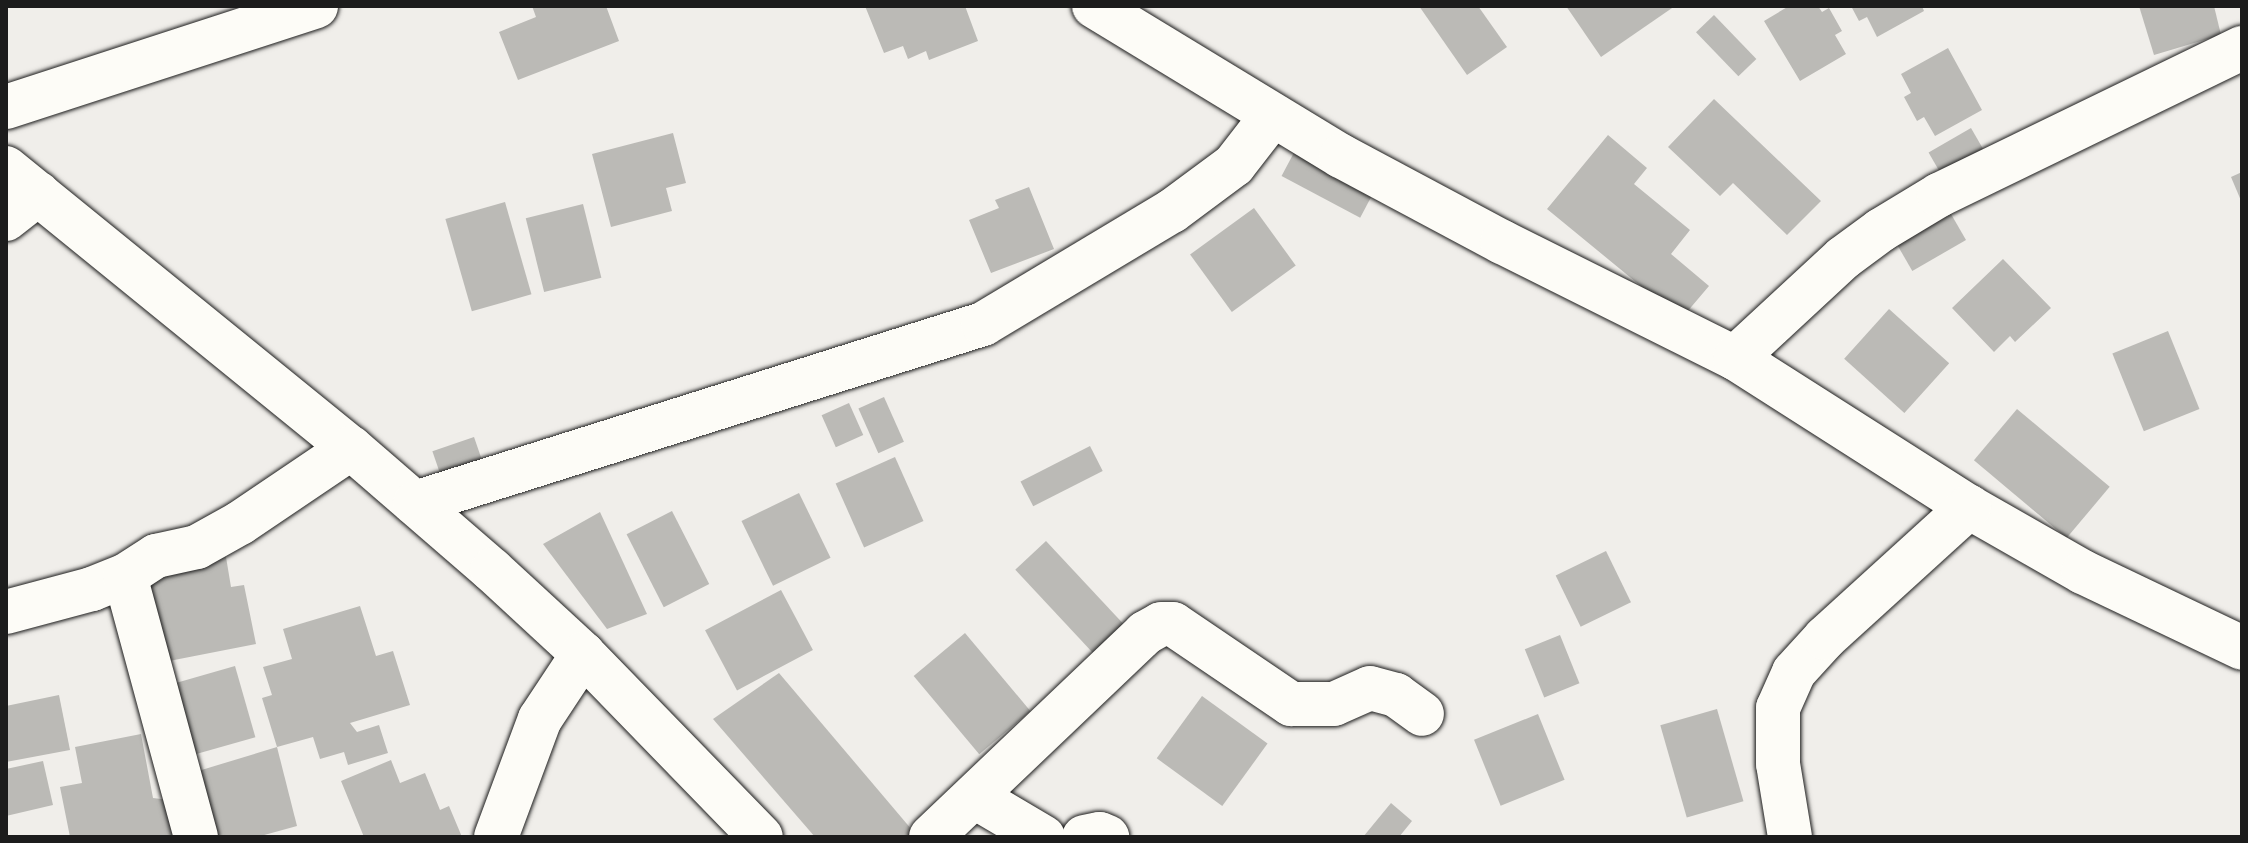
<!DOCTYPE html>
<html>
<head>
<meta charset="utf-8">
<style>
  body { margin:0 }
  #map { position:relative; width:2248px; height:843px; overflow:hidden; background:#f0eeea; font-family:Kalam,sans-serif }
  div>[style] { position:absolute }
  .building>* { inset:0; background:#bbbab6; transform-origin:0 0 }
  .roads { filter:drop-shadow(0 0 2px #1c1c1c) drop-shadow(0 0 2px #1c1c1c) }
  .minor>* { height:44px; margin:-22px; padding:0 22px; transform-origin:22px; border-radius:22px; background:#fdfcf7 }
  span { translate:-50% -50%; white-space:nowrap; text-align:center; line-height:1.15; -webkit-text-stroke:7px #fdfcf7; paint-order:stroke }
  .frame { position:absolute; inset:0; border:8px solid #1c1c1c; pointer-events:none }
</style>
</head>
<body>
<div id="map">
  <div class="building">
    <i style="clip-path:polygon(532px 6px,606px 6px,619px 41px,518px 80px,499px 32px,536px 17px)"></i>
    <i style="clip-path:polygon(865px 6px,965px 6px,978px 41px,929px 60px,926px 51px,908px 59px,903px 46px,884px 53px)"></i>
    <i style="clip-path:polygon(1419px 6px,1478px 6px,1507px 47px,1467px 75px)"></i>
    <i style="clip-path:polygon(1566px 6px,1675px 6px,1601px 57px)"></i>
    <i style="clip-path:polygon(1789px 6px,1818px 6px,1822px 12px,1829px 8px,1842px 31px,1835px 35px,1846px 54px,1800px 81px,1764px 21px)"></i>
    <i style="clip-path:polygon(1851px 6px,1922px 6px,1924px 11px,1877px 37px,1867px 17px,1859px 21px)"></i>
    <i style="clip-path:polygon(2139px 6px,2214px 6px,2221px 35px,2154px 55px)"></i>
    <i style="left:1714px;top:15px;width:61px;height:25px;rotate:46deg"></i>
    <i style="clip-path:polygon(1948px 48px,1982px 110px,1935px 136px,1924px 117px,1917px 121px,1904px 97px,1911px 93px,1901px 74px)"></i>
    <i style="clip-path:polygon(1714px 99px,1821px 201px,1787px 235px,1733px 183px,1720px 196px,1668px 147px)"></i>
    <i style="left:1971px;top:128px;width:30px;height:49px;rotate:60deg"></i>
    <i style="clip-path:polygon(673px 133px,686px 183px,666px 188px,672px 211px,611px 227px,592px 154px)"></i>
    <i style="clip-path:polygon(1608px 135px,1647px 168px,1634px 184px,1690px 230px,1671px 254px,1709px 286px,1681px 319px,1547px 209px)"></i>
    <i style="left:1298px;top:145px;width:89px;height:35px;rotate:28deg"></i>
    <i style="clip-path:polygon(2242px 172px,2242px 203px,2231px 177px)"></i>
    <i style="clip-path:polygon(1029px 187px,1054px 249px,991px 273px,969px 220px,999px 208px,995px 200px)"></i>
    <i style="left:505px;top:202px;width:96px;height:62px;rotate:74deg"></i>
    <i style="left:583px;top:204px;width:76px;height:59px;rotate:76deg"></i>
    <i style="left:1254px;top:208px;width:71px;height:79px;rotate:54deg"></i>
    <i style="left:1951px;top:214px;width:30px;height:62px;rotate:60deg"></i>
    <i style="clip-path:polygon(2003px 259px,2051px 308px,2015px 342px,2010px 336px,1994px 352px,1952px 308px)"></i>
    <i style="left:1889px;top:309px;width:81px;height:67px;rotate:42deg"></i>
    <i style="left:2168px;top:331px;width:84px;height:60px;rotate:68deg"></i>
    <i style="left:884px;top:397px;width:49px;height:28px;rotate:66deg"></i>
    <i style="left:849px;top:403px;width:35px;height:30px;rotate:66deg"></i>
    <i style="left:2017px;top:409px;width:121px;height:67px;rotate:40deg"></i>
    <i style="left:474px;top:437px;width:31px;height:44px;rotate:71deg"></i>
    <i style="left:1090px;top:446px;width:28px;height:78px;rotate:63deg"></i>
    <i style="left:895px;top:457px;width:70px;height:65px;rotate:66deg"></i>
    <i style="left:799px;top:493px;width:72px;height:64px;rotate:64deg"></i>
    <i style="left:672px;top:511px;width:82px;height:51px;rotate:63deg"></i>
    <i style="clip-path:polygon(600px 512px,647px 614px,607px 629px,543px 544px)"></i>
    <i style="left:1046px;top:541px;width:129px;height:42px;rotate:47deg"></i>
    <i style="left:1606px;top:551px;width:57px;height:56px;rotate:64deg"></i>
    <i style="clip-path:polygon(226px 557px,231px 587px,244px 585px,256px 644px,169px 661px,160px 619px,148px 621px,138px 574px)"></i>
    <i style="left:781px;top:590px;width:68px;height:86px;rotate:62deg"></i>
    <i style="clip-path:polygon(360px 606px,376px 656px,393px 651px,410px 705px,350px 723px,357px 732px,379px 725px,388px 753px,348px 765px,344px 752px,320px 759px,313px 737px,277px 747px,262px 698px,272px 695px,263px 667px,292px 659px,283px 629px)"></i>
    <i style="left:965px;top:633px;width:102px;height:67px;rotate:50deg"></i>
    <i style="left:1560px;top:635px;width:52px;height:38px;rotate:68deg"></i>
    <i style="left:235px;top:666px;width:74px;height:67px;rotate:74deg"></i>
    <i style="clip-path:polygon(779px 673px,918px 837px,815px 837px,713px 719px)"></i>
    <i style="clip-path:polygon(59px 695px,70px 750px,6px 762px,6px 706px)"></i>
    <i style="left:1202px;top:696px;width:81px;height:77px;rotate:36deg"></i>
    <i style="left:1717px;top:709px;width:96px;height:59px;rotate:74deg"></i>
    <i style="left:1538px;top:714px;width:71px;height:69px;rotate:68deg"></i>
    <i style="clip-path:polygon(141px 734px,153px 798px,169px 800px,176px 837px,70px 837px,60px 787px,82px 783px,75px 747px)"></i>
    <i style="clip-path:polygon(277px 747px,297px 826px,257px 837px,214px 837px,195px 772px)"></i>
    <i style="clip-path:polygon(391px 760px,400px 783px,425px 773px,440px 810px,449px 806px,462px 837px,364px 837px,341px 781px)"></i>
    <i style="clip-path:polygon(43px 761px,53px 805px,6px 816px,6px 769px)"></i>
    <i style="clip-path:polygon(1391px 803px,1412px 821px,1399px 837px,1363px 837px)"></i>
  </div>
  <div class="roads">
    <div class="minor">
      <i style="left:1094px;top:6px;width:289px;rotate:31.3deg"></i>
      <i style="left:1341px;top:156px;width:183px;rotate:28.1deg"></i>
      <i style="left:1502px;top:242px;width:260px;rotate:26.5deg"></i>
      <i style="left:1735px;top:358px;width:277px;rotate:32.5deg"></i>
      <i style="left:1969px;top:507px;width:131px;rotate:29.7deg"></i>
      <i style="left:2083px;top:572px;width:176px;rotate:25.5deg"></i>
      <i style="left:6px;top:107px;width:326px;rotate:-18deg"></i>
      <i style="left:6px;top:168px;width:444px;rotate:39.1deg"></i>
      <i style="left:351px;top:448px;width:186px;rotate:40.9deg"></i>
      <i style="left:492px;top:570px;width:124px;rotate:42.7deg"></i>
      <i style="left:583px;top:654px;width:255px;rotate:45.8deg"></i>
      <i style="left:6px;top:219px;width:41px;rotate:-38deg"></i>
      <i style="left:1735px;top:358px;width:147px;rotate:-42.8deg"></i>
      <i style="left:1843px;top:258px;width:47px;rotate:-36.4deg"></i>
      <i style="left:1881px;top:230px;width:68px;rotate:-31.1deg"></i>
      <i style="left:1939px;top:195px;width:337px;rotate:-25.9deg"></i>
      <i style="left:415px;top:503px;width:596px;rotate:-17.49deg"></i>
      <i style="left:983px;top:324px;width:220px;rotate:-30.9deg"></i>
      <i style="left:1172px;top:211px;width:77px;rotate:-36.6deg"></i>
      <i style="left:1234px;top:165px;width:62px;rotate:-52.2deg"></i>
      <i style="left:6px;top:612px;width:89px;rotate:-15deg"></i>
      <i style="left:92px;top:589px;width:35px;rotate:-22deg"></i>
      <i style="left:975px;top:797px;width:79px;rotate:30.5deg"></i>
      <i style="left:196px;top:837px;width:270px;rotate:-105.2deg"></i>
      <i style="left:125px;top:576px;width:37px;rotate:-33deg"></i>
      <i style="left:156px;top:556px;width:42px;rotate:-12.4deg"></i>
      <i style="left:197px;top:547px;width:49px;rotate:-29.2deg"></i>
      <i style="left:240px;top:523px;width:134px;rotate:-34deg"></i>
      <i style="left:496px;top:837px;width:126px;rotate:-69.6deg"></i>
      <i style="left:540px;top:719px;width:78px;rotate:-56.5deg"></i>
      <i style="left:931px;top:837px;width:296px;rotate:-43.6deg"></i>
      <i style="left:1145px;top:633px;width:18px;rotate:-29deg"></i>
      <i style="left:1161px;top:624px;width:12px"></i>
      <i style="left:1173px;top:624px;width:143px;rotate:34.1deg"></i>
      <i style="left:1291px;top:704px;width:43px"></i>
      <i style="left:1334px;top:704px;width:39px;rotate:-24deg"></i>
      <i style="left:1370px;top:688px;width:27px;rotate:15deg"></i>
      <i style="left:1396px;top:695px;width:32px;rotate:36deg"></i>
      <i style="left:1084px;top:837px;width:16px;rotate:-11deg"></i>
      <i style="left:1100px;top:834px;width:8px;rotate:23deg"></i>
      <i style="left:1790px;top:837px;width:74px;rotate:-99.3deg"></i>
      <i style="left:1778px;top:764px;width:56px;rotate:-90deg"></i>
      <i style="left:1778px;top:708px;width:39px;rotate:-66deg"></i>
      <i style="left:1794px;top:672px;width:46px;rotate:-47.6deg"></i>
      <i style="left:1825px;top:638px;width:195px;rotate:-42.3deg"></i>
    </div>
  </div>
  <div class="frame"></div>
</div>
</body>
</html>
